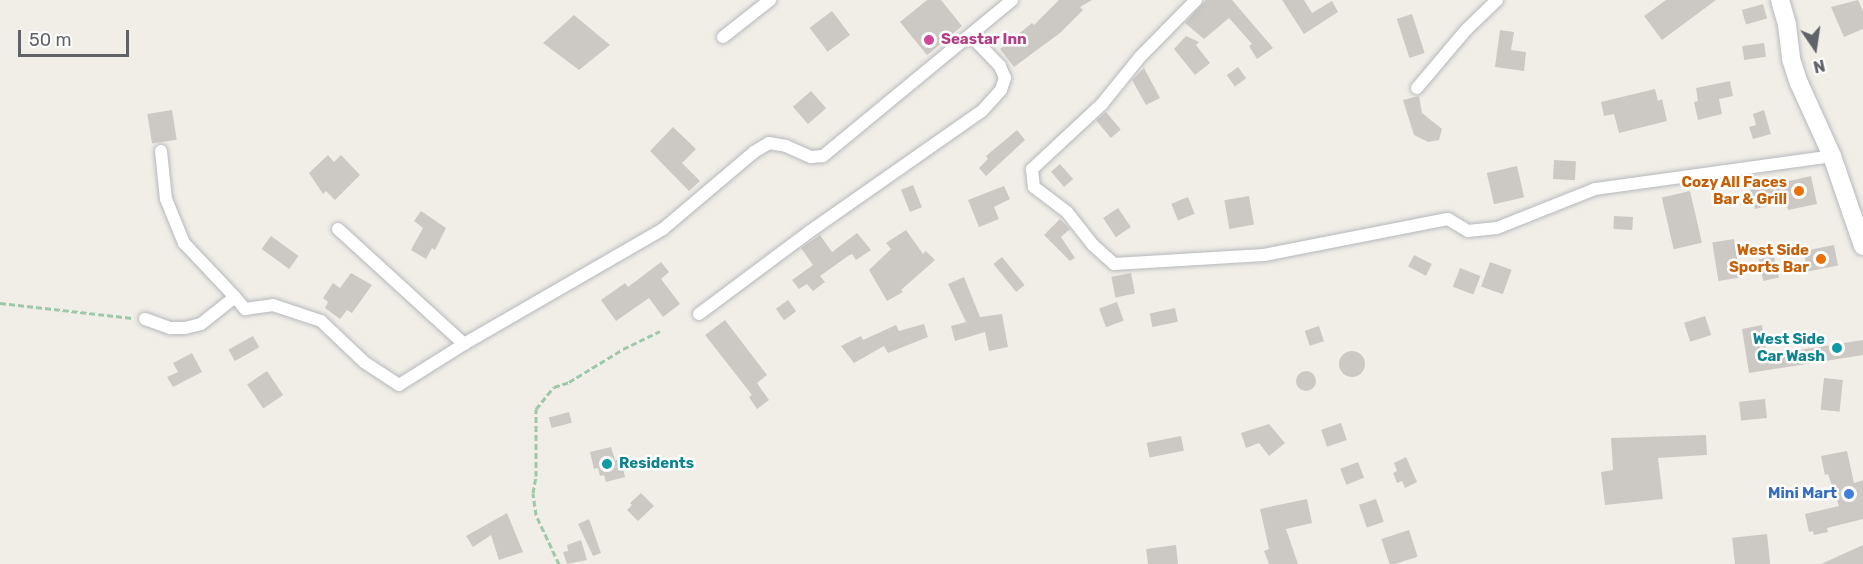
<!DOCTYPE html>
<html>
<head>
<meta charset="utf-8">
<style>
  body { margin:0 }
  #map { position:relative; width:1863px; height:564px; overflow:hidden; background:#f1eee8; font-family:Rubik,sans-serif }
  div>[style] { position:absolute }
  .building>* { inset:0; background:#ccc9c5; transform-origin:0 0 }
  .round { border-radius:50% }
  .path>* { height:3px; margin-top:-1.5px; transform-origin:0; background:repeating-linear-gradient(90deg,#9dc9a8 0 6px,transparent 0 9px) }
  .roads { filter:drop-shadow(0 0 2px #b5b8bc) drop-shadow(0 0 2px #b5b8bc) }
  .minor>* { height:12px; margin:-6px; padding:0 6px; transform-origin:6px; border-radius:6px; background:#fff }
  .secondary>* { height:18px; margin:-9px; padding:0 9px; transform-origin:9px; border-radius:9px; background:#fff }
  .dots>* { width:16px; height:16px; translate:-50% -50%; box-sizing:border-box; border:3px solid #fff; border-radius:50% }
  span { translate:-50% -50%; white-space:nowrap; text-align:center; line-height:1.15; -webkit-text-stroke:5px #fff; paint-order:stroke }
  .hotel-label { font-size:15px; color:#b23c85; font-weight:700 }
  .left { translate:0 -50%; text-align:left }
  .food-label { font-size:15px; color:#c56008; font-weight:700 }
  .right { translate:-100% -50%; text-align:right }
  .culture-label { font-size:15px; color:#0d838f; font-weight:700 }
  .shop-label { font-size:15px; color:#366cbe; font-weight:700 }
  .north { position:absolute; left:1785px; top:18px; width:60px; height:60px; -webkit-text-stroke:4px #fff; paint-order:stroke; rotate:167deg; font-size:16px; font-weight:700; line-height:24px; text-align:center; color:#5f6368 }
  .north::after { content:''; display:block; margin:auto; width:21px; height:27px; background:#5f6368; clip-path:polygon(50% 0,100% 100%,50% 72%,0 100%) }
  .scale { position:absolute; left:18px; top:30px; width:111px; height:27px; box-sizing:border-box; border:3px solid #5f6368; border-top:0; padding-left:8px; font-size:18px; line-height:21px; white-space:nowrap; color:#5f6368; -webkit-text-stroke:4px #fff; paint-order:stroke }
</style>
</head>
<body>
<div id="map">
  <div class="building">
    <i style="clip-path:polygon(927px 0,941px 0,962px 26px,927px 55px,900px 22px)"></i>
    <i style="clip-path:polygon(1059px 0,1092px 0,1080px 7px,1083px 10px,1060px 33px,1014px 67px,1000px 49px,1032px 23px,1034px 25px)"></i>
    <i style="clip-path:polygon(1206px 0,1232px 0,1273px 48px,1257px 59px,1249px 46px,1252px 44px,1229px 18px,1204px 39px,1185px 23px)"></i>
    <i style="clip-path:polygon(1282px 0,1304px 0,1312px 13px,1332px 1px,1338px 12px,1304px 34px)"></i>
    <i style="clip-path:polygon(1666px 0,1716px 0,1662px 40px,1644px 16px)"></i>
    <i style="clip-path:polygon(1858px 0,1863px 11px,1863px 29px,1844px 37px,1831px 7px)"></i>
    <i style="left:1763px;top:4px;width:15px;height:22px;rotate:74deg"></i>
    <i style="left:832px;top:11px;width:30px;height:28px;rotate:53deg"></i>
    <i style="left:1412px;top:14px;width:41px;height:16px;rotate:72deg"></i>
    <i style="clip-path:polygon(574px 15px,610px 45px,579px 70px,543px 43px)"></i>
    <i style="clip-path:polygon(1500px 30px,1514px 32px,1511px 50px,1526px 52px,1524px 71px,1495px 67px)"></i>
    <i style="clip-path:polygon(1186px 36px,1199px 42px,1196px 45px,1210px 63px,1195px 75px,1174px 49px)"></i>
    <i style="left:1764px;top:43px;width:14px;height:22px;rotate:82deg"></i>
    <i style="left:1238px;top:67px;width:14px;height:14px;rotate:54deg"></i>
    <i style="clip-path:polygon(1144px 68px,1160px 98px,1146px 105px,1132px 80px)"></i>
    <i style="clip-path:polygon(1730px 81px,1733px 96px,1719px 99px,1722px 114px,1698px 120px,1694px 102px,1698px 101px,1696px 88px)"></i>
    <i style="clip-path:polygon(1655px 89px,1658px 101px,1662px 99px,1667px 121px,1619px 133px,1614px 114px,1604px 116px,1601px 102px)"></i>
    <i style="left:811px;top:91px;width:23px;height:24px;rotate:49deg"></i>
    <i style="clip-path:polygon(1419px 96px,1422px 113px,1442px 129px,1439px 140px,1428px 142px,1414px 135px,1403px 100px)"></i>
    <i style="left:172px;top:110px;width:30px;height:25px;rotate:81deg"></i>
    <i style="clip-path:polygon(1764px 110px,1771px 134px,1753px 139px,1749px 127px,1756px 125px,1753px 114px)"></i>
    <i style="left:1106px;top:112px;width:23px;height:13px;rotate:50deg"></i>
    <i style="clip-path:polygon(673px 127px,696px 149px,682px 163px,700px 181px,689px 191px,650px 151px)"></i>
    <i style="clip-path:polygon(1017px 130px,1025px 140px,986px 176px,979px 168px,988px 159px,986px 156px)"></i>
    <i style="clip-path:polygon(328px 155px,334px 162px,341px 155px,360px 175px,335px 200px,326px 191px,323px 194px,309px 173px)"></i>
    <i style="left:1554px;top:160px;width:22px;height:19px;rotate:3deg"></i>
    <i style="left:1060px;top:164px;width:20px;height:12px;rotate:49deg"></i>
    <i style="left:1517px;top:166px;width:32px;height:31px;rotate:77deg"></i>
    <i style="clip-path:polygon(1811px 176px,1817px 204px,1788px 210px,1786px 201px,1755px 209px,1750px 190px)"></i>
    <i style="left:913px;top:185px;width:24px;height:13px;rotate:68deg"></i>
    <i style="clip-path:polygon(1004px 186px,1010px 199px,994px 207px,999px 219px,979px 227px,968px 200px)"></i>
    <i style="left:1690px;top:191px;width:53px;height:29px;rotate:77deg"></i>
    <i style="left:1249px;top:196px;width:29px;height:25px;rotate:80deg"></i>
    <i style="left:1188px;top:197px;width:18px;height:18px;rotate:68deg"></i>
    <i style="left:1118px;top:208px;width:23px;height:18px;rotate:56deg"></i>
    <i style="clip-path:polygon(421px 211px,446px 228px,435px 250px,432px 248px,426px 259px,411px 250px,423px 228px,414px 221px)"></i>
    <i style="left:1614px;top:216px;width:19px;height:13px;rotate:3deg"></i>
    <i style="clip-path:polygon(1060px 219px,1070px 229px,1061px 237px,1075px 258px,1070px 261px,1044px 235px)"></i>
    <i style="clip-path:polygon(906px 230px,923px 254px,926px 251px,935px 260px,901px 290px,903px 292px,887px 301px,869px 270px,891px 249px,886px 243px)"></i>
    <i style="clip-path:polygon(857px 233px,871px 250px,856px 260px,852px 254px,848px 256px,820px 276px,825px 282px,813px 291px,807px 284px,799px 289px,792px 280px,813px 265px,801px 248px,820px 235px,832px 252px)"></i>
    <i style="left:271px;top:236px;width:34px;height:16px;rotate:36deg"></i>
    <i style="left:1734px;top:239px;width:39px;height:22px;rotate:81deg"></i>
    <i style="left:1834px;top:245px;width:21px;height:31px;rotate:79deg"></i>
    <i style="left:1414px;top:255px;width:20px;height:13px;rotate:27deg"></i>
    <i style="left:1774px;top:256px;width:22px;height:16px;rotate:77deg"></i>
    <i style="left:1002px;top:257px;width:36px;height:11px;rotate:51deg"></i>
    <i style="clip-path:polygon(661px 262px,669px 272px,661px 279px,680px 304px,663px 317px,649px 298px,616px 321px,601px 300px,625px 283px,628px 287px)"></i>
    <i style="left:1490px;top:262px;width:23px;height:26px;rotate:20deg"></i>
    <i style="left:1460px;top:268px;width:22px;height:20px;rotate:21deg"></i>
    <i style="clip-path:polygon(351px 273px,372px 285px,352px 313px,347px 310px,340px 319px,325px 308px,328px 302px,323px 298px,333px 283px,340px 288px)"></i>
    <i style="left:1131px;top:273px;width:21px;height:20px;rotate:79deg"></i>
    <i style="clip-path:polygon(964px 277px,980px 317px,1002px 314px,1008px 347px,989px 351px,985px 332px,955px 341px,951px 326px,966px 322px,948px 284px)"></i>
    <i style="left:788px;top:300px;width:14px;height:15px;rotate:54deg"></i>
    <i style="left:1117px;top:302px;width:20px;height:19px;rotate:70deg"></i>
    <i style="left:1175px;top:308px;width:14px;height:26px;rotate:78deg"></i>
    <i style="left:1705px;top:316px;width:20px;height:22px;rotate:72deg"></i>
    <i style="clip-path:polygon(725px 320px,767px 375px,757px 383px,769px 400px,757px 409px,749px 397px,752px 395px,705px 335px)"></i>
    <i style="clip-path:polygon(924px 324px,928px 337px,888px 353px,884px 346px,854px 363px,841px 346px,861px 336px,863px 340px,896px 325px,899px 331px)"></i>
    <i style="clip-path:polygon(1762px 325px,1767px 355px,1863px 340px,1863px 355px,1749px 373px,1742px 329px)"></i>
    <i style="left:1319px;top:326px;width:16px;height:15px;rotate:72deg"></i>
    <i style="left:253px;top:336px;width:13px;height:28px;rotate:61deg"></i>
    <i class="round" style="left:1339px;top:351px;width:26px;height:26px"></i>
    <i style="clip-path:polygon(192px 353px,202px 372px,173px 387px,167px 377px,178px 372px,173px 363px)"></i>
    <i style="left:267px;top:371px;width:29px;height:24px;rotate:56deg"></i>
    <i class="round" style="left:1296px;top:371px;width:20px;height:20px"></i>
    <i style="left:1824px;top:378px;width:19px;height:32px;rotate:6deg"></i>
    <i style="left:1765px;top:399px;width:19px;height:26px;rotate:84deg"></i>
    <i style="left:569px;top:412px;width:11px;height:21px;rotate:75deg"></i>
    <i style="left:1341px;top:423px;width:18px;height:21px;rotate:71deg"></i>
    <i style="clip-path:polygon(1269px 424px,1285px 443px,1269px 456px,1259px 443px,1246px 448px,1241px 433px)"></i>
    <i style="clip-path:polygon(1706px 435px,1707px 455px,1658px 458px,1663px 499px,1605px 505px,1601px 472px,1613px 470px,1611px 438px)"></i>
    <i style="left:1181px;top:436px;width:15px;height:35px;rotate:79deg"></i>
    <i style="clip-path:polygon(611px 447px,615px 460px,621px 459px,625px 477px,606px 482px,604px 475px,600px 476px,598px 468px,594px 469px,590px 452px)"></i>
    <i style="clip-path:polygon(1847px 451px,1854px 483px,1863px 480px,1863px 519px,1827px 528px,1828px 532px,1814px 535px,1813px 531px,1809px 532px,1805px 514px,1839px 506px,1828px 474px,1825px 475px,1821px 456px)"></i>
    <i style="clip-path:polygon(1406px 457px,1417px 482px,1405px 488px,1402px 481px,1397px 483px,1393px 473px,1397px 471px,1394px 463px)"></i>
    <i style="left:1358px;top:462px;width:17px;height:19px;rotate:69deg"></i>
    <i style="clip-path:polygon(641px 493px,654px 506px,638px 521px,627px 510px,632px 505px,630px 503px)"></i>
    <i style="clip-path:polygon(1307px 499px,1312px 523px,1286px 529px,1298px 564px,1269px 564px,1264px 551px,1269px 549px,1260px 509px)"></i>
    <i style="left:1376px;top:499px;width:24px;height:18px;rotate:71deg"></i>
    <i style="clip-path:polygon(507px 513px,523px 552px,499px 560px,491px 535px,473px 547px,466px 536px)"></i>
    <i style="clip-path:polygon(589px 519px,601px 553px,593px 556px,578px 524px)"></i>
    <i style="left:1409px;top:530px;width:28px;height:29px;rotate:72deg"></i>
    <i style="left:1767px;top:534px;width:30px;height:35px;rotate:84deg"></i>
    <i style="clip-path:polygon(581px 540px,587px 560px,567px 564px,563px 552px,568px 551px,567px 545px)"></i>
    <i style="clip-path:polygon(1176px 545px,1178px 564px,1148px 564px,1146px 549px)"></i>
    <i style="clip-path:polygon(1863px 545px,1863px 564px,1821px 564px)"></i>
  </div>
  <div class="path">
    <i style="left:0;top:303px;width:133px;rotate:6.5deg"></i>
    <i style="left:559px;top:564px;width:54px;rotate:-115.1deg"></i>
    <i style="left:536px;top:515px;width:22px;rotate:-98deg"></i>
    <i style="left:533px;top:493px;width:17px;rotate:-80deg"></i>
    <i style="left:536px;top:476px;width:67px;rotate:-90deg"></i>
    <i style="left:536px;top:409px;width:28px;rotate:-51deg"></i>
    <i style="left:554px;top:387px;width:16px;rotate:-18deg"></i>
    <i style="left:569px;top:382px;width:63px;rotate:-31.4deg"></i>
    <i style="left:623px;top:349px;width:41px;rotate:-25.9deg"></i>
  </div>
  <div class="roads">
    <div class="minor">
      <i style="left:1196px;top:0;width:80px;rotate:134.5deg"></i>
      <i style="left:1140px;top:57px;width:60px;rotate:129deg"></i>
      <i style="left:1102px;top:104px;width:96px;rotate:137.1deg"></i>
      <i style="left:1032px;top:169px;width:18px;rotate:84deg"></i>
      <i style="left:1034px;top:187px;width:41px;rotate:37.1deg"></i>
      <i style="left:1067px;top:212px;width:42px;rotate:51.8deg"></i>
      <i style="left:1093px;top:245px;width:28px;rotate:42deg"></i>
      <i style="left:1114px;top:264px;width:150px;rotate:-3.4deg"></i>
      <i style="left:1264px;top:255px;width:187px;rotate:-11.1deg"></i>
      <i style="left:1448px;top:219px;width:23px;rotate:31deg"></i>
      <i style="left:1468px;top:231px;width:29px;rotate:-6deg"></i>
      <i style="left:1497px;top:228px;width:105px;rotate:-21.7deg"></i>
      <i style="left:1595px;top:189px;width:239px;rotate:-7.9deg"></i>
      <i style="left:723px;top:37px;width:60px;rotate:-38.2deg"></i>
      <i style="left:1417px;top:88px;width:76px;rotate:-49.8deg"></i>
      <i style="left:1466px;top:30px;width:43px;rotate:-44.1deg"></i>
      <i style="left:161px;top:151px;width:48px;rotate:84.1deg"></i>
      <i style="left:166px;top:199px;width:48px;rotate:67.8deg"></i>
      <i style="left:184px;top:243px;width:74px;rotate:46.6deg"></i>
      <i style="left:338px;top:229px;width:171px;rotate:42.4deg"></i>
      <i style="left:699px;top:314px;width:137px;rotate:-36.7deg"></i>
      <i style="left:809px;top:232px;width:211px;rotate:-35deg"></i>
      <i style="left:982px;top:111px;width:28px;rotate:-48deg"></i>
      <i style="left:1001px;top:90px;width:13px;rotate:-72deg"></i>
      <i style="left:1005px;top:78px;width:13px;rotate:-113deg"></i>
      <i style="left:1000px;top:66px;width:42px;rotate:-134deg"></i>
      <i style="left:145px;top:319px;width:27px;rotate:20deg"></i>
      <i style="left:170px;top:328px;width:15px"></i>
      <i style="left:185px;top:328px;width:16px;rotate:-14deg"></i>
      <i style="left:201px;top:324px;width:43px;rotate:-38.5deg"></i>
      <i style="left:235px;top:297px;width:16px;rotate:50deg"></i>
      <i style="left:245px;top:309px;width:28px;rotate:-8deg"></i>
      <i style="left:273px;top:305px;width:51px;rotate:18.4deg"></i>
      <i style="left:321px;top:321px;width:59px;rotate:43.6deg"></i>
      <i style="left:364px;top:362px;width:42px;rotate:33.3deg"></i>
      <i style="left:399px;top:385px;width:77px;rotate:-32.2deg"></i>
      <i style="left:464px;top:344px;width:230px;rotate:-30deg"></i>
      <i style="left:663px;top:229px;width:119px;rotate:-40.2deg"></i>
      <i style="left:754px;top:152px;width:17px;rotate:-31deg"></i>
      <i style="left:769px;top:143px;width:17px;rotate:10deg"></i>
      <i style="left:786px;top:146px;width:27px;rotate:24deg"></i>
      <i style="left:811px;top:157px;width:12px;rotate:-5deg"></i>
      <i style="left:823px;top:156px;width:245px;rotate:-39.5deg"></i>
    </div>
    <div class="secondary">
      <i style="left:1780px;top:0;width:26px;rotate:74deg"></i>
      <i style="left:1787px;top:25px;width:34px;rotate:83deg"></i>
      <i style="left:1791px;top:59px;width:25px;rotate:72deg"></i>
      <i style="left:1799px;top:83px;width:80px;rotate:65.7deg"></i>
      <i style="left:1832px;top:156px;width:95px;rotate:71deg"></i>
    </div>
  </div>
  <div class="dots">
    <i style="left:929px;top:40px;background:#d1479c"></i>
    <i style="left:1799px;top:191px;background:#e8710a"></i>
    <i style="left:1821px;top:259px;background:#e8710a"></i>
    <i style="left:1837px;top:348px;background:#0f9aa8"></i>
    <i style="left:607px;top:464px;background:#0f9aa8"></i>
    <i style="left:1849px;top:494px;background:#3f7fe0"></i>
  </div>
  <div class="hotel-label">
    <span class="left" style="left:941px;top:40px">Seastar Inn</span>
  </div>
  <div class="food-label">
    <span class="right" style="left:1787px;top:191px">Cozy All Faces<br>Bar &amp; Grill</span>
    <span class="right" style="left:1809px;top:259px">West Side<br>Sports Bar</span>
  </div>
  <div class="culture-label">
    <span class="right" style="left:1825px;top:348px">West Side<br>Car Wash</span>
    <span class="left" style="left:619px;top:464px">Residents</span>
  </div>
  <div class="shop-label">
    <span class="right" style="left:1837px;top:494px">Mini Mart</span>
  </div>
  <div class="north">N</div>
  <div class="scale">50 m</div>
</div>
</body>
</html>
